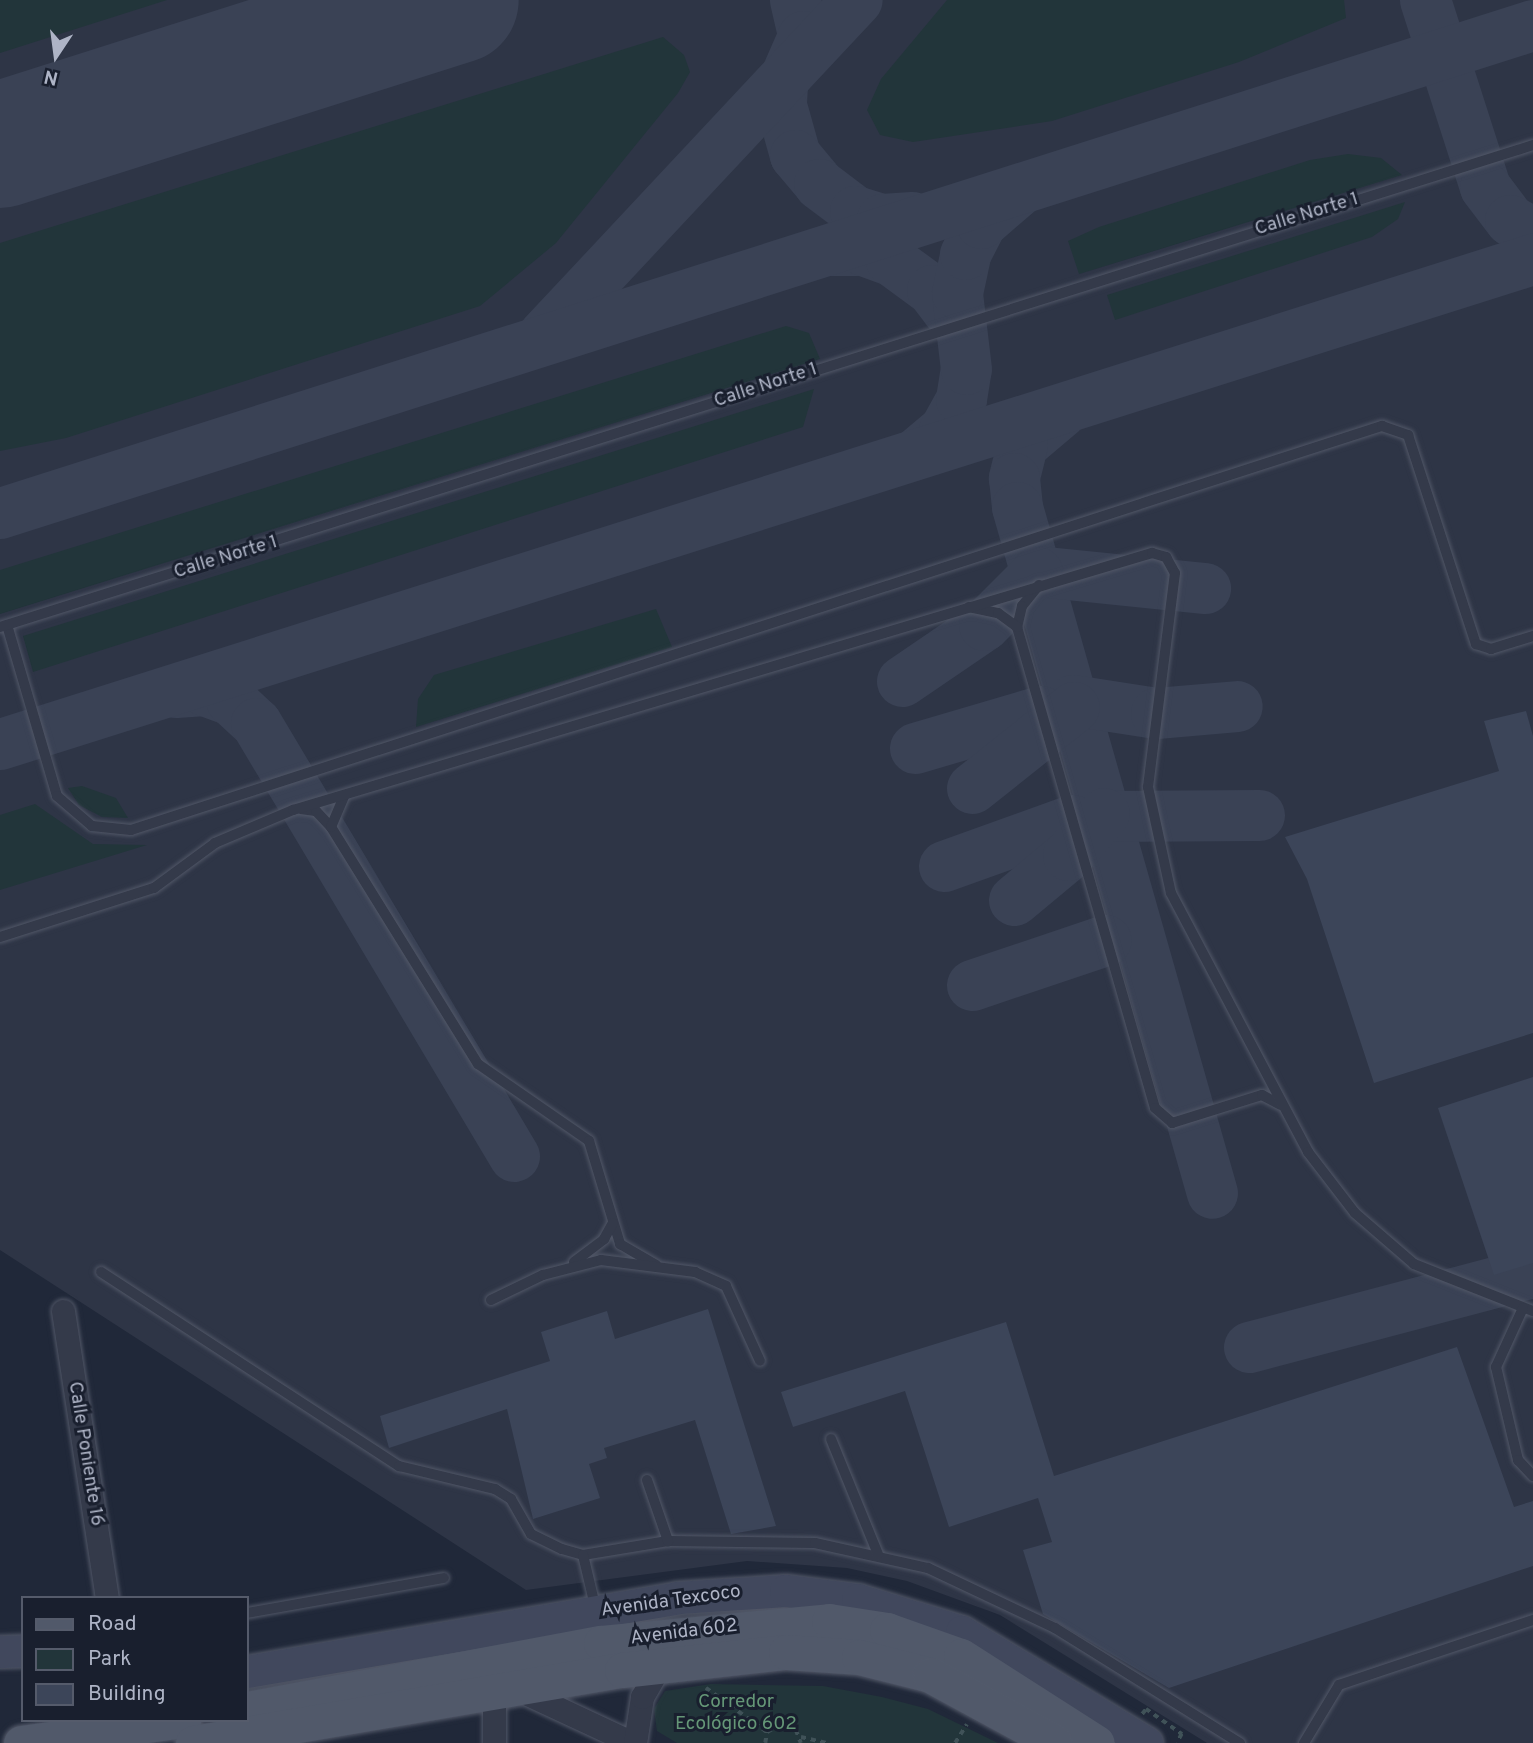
<!DOCTYPE html>
<html>
<head>
<meta charset="utf-8">
<style>
  body { margin:0 }
  #map { position:relative; width:1533px; height:1743px; overflow:hidden; background:#202839; font-family:Overpass,sans-serif }
  div>[style] { position:absolute }
  .airport>* { inset:0; background:#2e3546 }
  .green>* { inset:0; background:#22353a }
  .taxiway>* { height:51px; margin:-25.5px; padding:0 25.5px; transform-origin:25.5px; border-radius:25.5px; background:#3a4255 }
  .runway>* { height:126px; margin:-63px; padding:0 63px; transform-origin:63px; border-radius:63px; background:#3a4255 }
  .building>* { inset:0; background:#3c4559 }
  .path>* { height:3.5px; margin-top:-1.75px; transform-origin:0; background:repeating-linear-gradient(90deg,#405258 0 5px,transparent 0 10px) }
  .roads { filter:drop-shadow(0 0 2px #515767) drop-shadow(0 0 2px #515767) }
  .lane>* { height:10px; margin:-5px; padding:0 5px; transform-origin:5px; border-radius:5px; background:#343a4a }
  .street>* { height:23px; margin:-11.5px; padding:0 11.5px; transform-origin:11.5px; border-radius:11.5px; background:#343a4a }
  .secondary>* { height:32px; margin:-16px; padding:0 16px; transform-origin:16px; border-radius:16px; background:#41485d }
  .primary>* { height:35px; margin:-17.5px; padding:0 17.5px; transform-origin:17.5px; border-radius:17.5px; background:#51596a }
  span { translate:-50% -50%; white-space:nowrap; text-align:center; line-height:1.15; -webkit-text-stroke:6px #191f2e; paint-order:stroke }
  .street-label { font-size:19px; color:#aeb4c6 }
  .park-label { font-size:19px; color:#659777 }
  .legend { position:absolute; left:21px; top:1596px; width:228px; height:126px; box-sizing:border-box; background:#191f2e; border:2px solid #555b6b; margin:0; padding:9px 12px; list-style:none; font-size:21px; color:#aeb4c6 }
  .legend li { display:flex; align-items:center; gap:14px; height:35px }
  .legend b { width:35px; border:2px solid #555b6b }
  .north { position:absolute; left:21px; top:21px; width:70px; height:70px; -webkit-text-stroke:5px #191f2e; paint-order:stroke; rotate:193deg; font-size:19px; font-weight:700; line-height:28px; text-align:center; color:#aeb4c6 }
  .north::after { content:''; display:block; margin:auto; width:24px; height:32px; background:#aeb4c6; clip-path:polygon(50% 0,100% 100%,50% 72%,0 100%) }
</style>
</head>
<body>
<div id="map">
  <div class="airport">
    <i style="clip-path:polygon(0 0,1533px 0,1533px 1743px,1207px 1743px,1000px 1615px,907px 1581px,847px 1568px,747px 1561px,526px 1590px,0 1250px)"></i>
  </div>
  <div class="green">
    <i style="clip-path:polygon(0 0,167px 0,0 53px)"></i>
    <i style="clip-path:polygon(947px 0,1344px 0,1346px 18px,1239px 62px,1052px 121px,913px 142px,880px 135px,867px 110px,881px 79px)"></i>
    <i style="clip-path:polygon(663px 37px,684px 55px,690px 72px,678px 93px,556px 243px,480px 306px,66px 438px,0 451px,0 243px)"></i>
    <i style="clip-path:polygon(1348px 154px,1381px 158px,1402px 175px,1079px 274px,1068px 241px,1099px 227px,1310px 160px)"></i>
    <i style="clip-path:polygon(1405px 202px,1398px 219px,1372px 237px,1115px 320px,1107px 295px)"></i>
    <i style="clip-path:polygon(786px 326px,809px 333px,820px 359px,0 614px,0 570px)"></i>
    <i style="clip-path:polygon(814px 389px,803px 427px,33px 672px,23px 636px)"></i>
    <i style="clip-path:polygon(656px 609px,672px 647px,416px 727px,418px 699px,434px 675px)"></i>
    <i style="clip-path:polygon(82px 786px,116px 798px,128px 818px,102px 817px,79px 805px,68px 788px)"></i>
    <i style="clip-path:polygon(35px 804px,93px 844px,147px 845px,0 890px,0 815px)"></i>
    <i style="clip-path:polygon(711px 1684px,823px 1686px,882px 1697px,928px 1709px,998px 1743px,677px 1743px,657px 1731px,654px 1709px,665px 1691px)"></i>
  </div>
  <div class="taxiway">
    <i style="left:795px;top:0;width:37px;rotate:77deg"></i>
    <i style="left:803px;top:36px;width:52px;rotate:113.6deg"></i>
    <i style="left:782px;top:84px;width:21px;rotate:93deg"></i>
    <i style="left:781px;top:105px;width:52px;rotate:74.4deg"></i>
    <i style="left:795px;top:155px;width:38px;rotate:50deg"></i>
    <i style="left:819px;top:184px;width:45px;rotate:36.9deg"></i>
    <i style="left:855px;top:211px;width:28px;rotate:17deg"></i>
    <i style="left:882px;top:219px;width:30px;rotate:-4deg"></i>
    <i style="left:1425px;top:0;width:196px;rotate:72.2deg"></i>
    <i style="left:1485px;top:187px;width:41px;rotate:52.9deg"></i>
    <i style="left:1510px;top:220px;width:26px;rotate:29deg"></i>
    <i style="left:830px;top:250px;width:33px"></i>
    <i style="left:863px;top:250px;width:30px;rotate:20deg"></i>
    <i style="left:891px;top:260px;width:51px;rotate:36.2deg"></i>
    <i style="left:932px;top:290px;width:41px;rotate:52.9deg"></i>
    <i style="left:543px;top:335px;width:459px;rotate:-46.9deg"></i>
    <i style="left:1062px;top:411px;width:52px;rotate:139.6deg"></i>
    <i style="left:1022px;top:445px;width:34px;rotate:104deg"></i>
    <i style="left:1014px;top:478px;width:29px;rotate:84deg"></i>
    <i style="left:1017px;top:507px;width:713px;rotate:74.13deg"></i>
    <i style="left:915px;top:454px;width:38px;rotate:-40deg"></i>
    <i style="left:944px;top:430px;width:35px;rotate:-61deg"></i>
    <i style="left:961px;top:399px;width:30px;rotate:-81deg"></i>
    <i style="left:966px;top:369px;width:77px;rotate:-96.8deg"></i>
    <i style="left:957px;top:293px;width:40px;rotate:-78deg"></i>
    <i style="left:965px;top:254px;width:35px;rotate:-63deg"></i>
    <i style="left:981px;top:223px;width:49px;rotate:-40.9deg"></i>
    <i style="left:0;top:513px;width:1609px;rotate:-17.66deg"></i>
    <i style="left:1037px;top:571px;width:169px;rotate:5.8deg"></i>
    <i style="left:902px;top:681px;width:99px;rotate:-34.3deg"></i>
    <i style="left:984px;top:625px;width:75px;rotate:-45deg"></i>
    <i style="left:176px;top:692px;width:28px;rotate:-4deg"></i>
    <i style="left:204px;top:690px;width:29px;rotate:20deg"></i>
    <i style="left:231px;top:700px;width:34px;rotate:43deg"></i>
    <i style="left:256px;top:723px;width:504px;rotate:59.21deg"></i>
    <i style="left:1072px;top:700px;width:85px;rotate:8.8deg"></i>
    <i style="left:1156px;top:713px;width:81px;rotate:-4.9deg"></i>
    <i style="left:0;top:744px;width:1608px;rotate:-17.56deg"></i>
    <i style="left:915px;top:748px;width:131px;rotate:-16.4deg"></i>
    <i style="left:972px;top:788px;width:130px;rotate:-38.5deg"></i>
    <i style="left:1105px;top:816px;width:154px;rotate:-0.4deg"></i>
    <i style="left:944px;top:866px;width:136px;rotate:-19.8deg"></i>
    <i style="left:1014px;top:900px;width:70px;rotate:-39.8deg"></i>
    <i style="left:1068px;top:855px;width:55px;rotate:-49.4deg"></i>
    <i style="left:972px;top:985px;width:141px;rotate:-18.6deg"></i>
    <i style="left:1249px;top:1347px;width:294px;rotate:-14.8deg"></i>
  </div>
  <div class="runway">
    <i style="left:0;top:145px;width:478px;rotate:-17.6deg"></i>
  </div>
  <div class="building">
    <i style="clip-path:polygon(1526px 711px,1533px 736px,1533px 1033px,1374px 1083px,1307px 879px,1285px 837px,1499px 771px,1484px 721px)"></i>
    <i style="clip-path:polygon(1533px 1077px,1533px 1263px,1494px 1275px,1438px 1108px)"></i>
    <i style="clip-path:polygon(708px 1309px,776px 1526px,731px 1534px,695px 1420px,604px 1448px,607px 1458px,589px 1464px,600px 1498px,533px 1519px,507px 1409px,389px 1448px,380px 1416px,550px 1361px,541px 1332px,607px 1311px,615px 1339px)"></i>
    <i style="clip-path:polygon(1006px 1322px,1054px 1476px,1457px 1347px,1514px 1507px,1533px 1501px,1533px 1566px,1169px 1688px,1043px 1614px,1023px 1550px,1052px 1542px,1038px 1498px,949px 1527px,905px 1391px,793px 1427px,781px 1392px)"></i>
  </div>
  <div class="path">
    <i style="left:706px;top:1688px;width:75px;rotate:35.8deg"></i>
    <i style="left:1142px;top:1714px;width:6px;rotate:-51deg"></i>
    <i style="left:1146px;top:1709px;width:44px;rotate:34.8deg"></i>
    <i style="left:1182px;top:1734px;width:10px;rotate:119deg"></i>
    <i style="left:801px;top:1737px;width:26px;rotate:13deg"></i>
    <i style="left:765px;top:1743px;width:11px;rotate:-80deg"></i>
    <i style="left:767px;top:1732px;width:16px;rotate:-30deg"></i>
    <i style="left:781px;top:1724px;width:16px;rotate:22deg"></i>
    <i style="left:796px;top:1730px;width:14px;rotate:69deg"></i>
    <i style="left:955px;top:1743px;width:22px;rotate:-58deg"></i>
  </div>
  <div class="roads">
    <div class="lane">
      <i style="left:1039px;top:585px;width:27px;rotate:129deg"></i>
      <i style="left:1022px;top:606px;width:22px;rotate:103deg"></i>
      <i style="left:1017px;top:627px;width:500px;rotate:73.99deg"></i>
      <i style="left:1155px;top:1108px;width:23px;rotate:41deg"></i>
      <i style="left:1172px;top:1123px;width:94px;rotate:-17.3deg"></i>
      <i style="left:1262px;top:1095px;width:21px;rotate:28deg"></i>
      <i style="left:969px;top:607px;width:30px;rotate:12deg"></i>
      <i style="left:998px;top:613px;width:24px;rotate:36deg"></i>
      <i style="left:7px;top:625px;width:178px;rotate:73.7deg"></i>
      <i style="left:57px;top:796px;width:46px;rotate:40.6deg"></i>
      <i style="left:92px;top:826px;width:39px;rotate:6deg"></i>
      <i style="left:131px;top:830px;width:1315px;rotate:-17.9deg"></i>
      <i style="left:1382px;top:426px;width:28px;rotate:19deg"></i>
      <i style="left:1408px;top:435px;width:220px;rotate:72deg"></i>
      <i style="left:1476px;top:644px;width:16px;rotate:18deg"></i>
      <i style="left:1491px;top:649px;width:44px;rotate:-17.2deg"></i>
      <i style="left:0;top:627px;width:1607px;rotate:-17.45deg"></i>
      <i style="left:301px;top:809px;width:15px;rotate:8deg"></i>
      <i style="left:316px;top:811px;width:22px;rotate:47deg"></i>
      <i style="left:331px;top:827px;width:279px;rotate:58.2deg"></i>
      <i style="left:478px;top:1064px;width:135px;rotate:34.7deg"></i>
      <i style="left:589px;top:1141px;width:108px;rotate:73.2deg"></i>
      <i style="left:620px;top:1244px;width:42px;rotate:30.3deg"></i>
      <i style="left:331px;top:827px;width:34px;rotate:-67deg"></i>
      <i style="left:0;top:937px;width:162px;rotate:-17.7deg"></i>
      <i style="left:154px;top:888px;width:76px;rotate:-36.4deg"></i>
      <i style="left:215px;top:843px;width:85px;rotate:-22.9deg"></i>
      <i style="left:293px;top:810px;width:897px;rotate:-16.66deg"></i>
      <i style="left:1152px;top:553px;width:15px;rotate:16deg"></i>
      <i style="left:1166px;top:557px;width:18px;rotate:61deg"></i>
      <i style="left:1175px;top:573px;width:216px;rotate:97.2deg"></i>
      <i style="left:1148px;top:787px;width:108px;rotate:77.8deg"></i>
      <i style="left:1171px;top:893px;width:293px;rotate:62.1deg"></i>
      <i style="left:1308px;top:1152px;width:77px;rotate:52.4deg"></i>
      <i style="left:1355px;top:1213px;width:78px;rotate:40.8deg"></i>
      <i style="left:1414px;top:1264px;width:128px;rotate:21.6deg"></i>
      <i style="left:574px;top:1262px;width:38px;rotate:-37deg"></i>
      <i style="left:604px;top:1239px;width:18px;rotate:-61deg"></i>
      <i style="left:101px;top:1272px;width:356px;rotate:33.1deg"></i>
      <i style="left:399px;top:1466px;width:99px;rotate:13.5deg"></i>
      <i style="left:495px;top:1489px;width:19px;rotate:32deg"></i>
      <i style="left:511px;top:1499px;width:40px;rotate:60.3deg"></i>
      <i style="left:531px;top:1534px;width:34px;rotate:26deg"></i>
      <i style="left:562px;top:1549px;width:22px;rotate:16deg"></i>
      <i style="left:583px;top:1555px;width:86px;rotate:-9.4deg"></i>
      <i style="left:668px;top:1541px;width:147px;rotate:0.8deg"></i>
      <i style="left:815px;top:1543px;width:116px;rotate:12.5deg"></i>
      <i style="left:928px;top:1568px;width:140px;rotate:25.3deg"></i>
      <i style="left:1055px;top:1628px;width:218px;rotate:31.9deg"></i>
      <i style="left:491px;top:1300px;width:58px;rotate:-25.7deg"></i>
      <i style="left:543px;top:1275px;width:60px;rotate:-14.5deg"></i>
      <i style="left:601px;top:1260px;width:95px;rotate:7.3deg"></i>
      <i style="left:695px;top:1272px;width:34px;rotate:24deg"></i>
      <i style="left:726px;top:1286px;width:82px;rotate:65.6deg"></i>
      <i style="left:1523px;top:1308px;width:65px;rotate:114.6deg"></i>
      <i style="left:1496px;top:1367px;width:96px;rotate:76.7deg"></i>
      <i style="left:1518px;top:1460px;width:22px;rotate:47deg"></i>
      <i style="left:831px;top:1439px;width:124px;rotate:67.8deg"></i>
      <i style="left:647px;top:1480px;width:65px;rotate:71deg"></i>
      <i style="left:583px;top:1555px;width:57px;rotate:76.7deg"></i>
      <i style="left:247px;top:1613px;width:200px;rotate:-10.1deg"></i>
      <i style="left:1304px;top:1743px;width:68px;rotate:-58.9deg"></i>
      <i style="left:1339px;top:1685px;width:205px;rotate:-18.5deg"></i>
    </div>
    <div class="street">
      <i style="left:63px;top:1311px;width:290px;rotate:81.3deg"></i>
      <i style="left:517px;top:1689px;width:128px;rotate:25deg"></i>
      <i style="left:494px;top:1743px;width:52px;rotate:-90deg"></i>
      <i style="left:635px;top:1743px;width:47px;rotate:-81.3deg"></i>
      <i style="left:642px;top:1697px;width:38px;rotate:-60deg"></i>
    </div>
    <div class="secondary">
      <i style="left:0;top:1652px;width:23px;rotate:-2deg"></i>
      <i style="left:247px;top:1672px;width:437px;rotate:-9.7deg"></i>
      <i style="left:678px;top:1598px;width:108px;rotate:-3.7deg"></i>
      <i style="left:786px;top:1591px;width:73px;rotate:7.1deg"></i>
      <i style="left:858px;top:1600px;width:109px;rotate:17.1deg"></i>
      <i style="left:962px;top:1632px;width:216px;rotate:31deg"></i>
    </div>
    <div class="primary">
      <i style="left:247px;top:1709px;width:360px;rotate:-10.6deg"></i>
      <i style="left:601px;top:1643px;width:229px;rotate:-5.5deg"></i>
      <i style="left:829px;top:1621px;width:59px;rotate:8.8deg"></i>
      <i style="left:887px;top:1630px;width:78px;rotate:19.4deg"></i>
      <i style="left:961px;top:1656px;width:161px;rotate:32.6deg"></i>
      <i style="left:21px;top:1743px;width:164px;rotate:-8.1deg"></i>
      <i style="left:193px;top:1743px;width:435px;rotate:-9.7deg"></i>
      <i style="left:622px;top:1670px;width:165px;rotate:-6.3deg"></i>
      <i style="left:786px;top:1652px;width:73px;rotate:3.9deg"></i>
      <i style="left:859px;top:1657px;width:73px;rotate:14.2deg"></i>
      <i style="left:930px;top:1675px;width:142px;rotate:28.5deg"></i>
    </div>
  </div>
  <div class="street-label">
    <span style="left:1307px;top:215px;rotate:-17deg">Calle Norte 1</span>
    <span style="left:766px;top:386px;rotate:-18deg">Calle Norte 1</span>
    <span style="left:226px;top:558px;rotate:-17deg">Calle Norte 1</span>
    <span style="left:85px;top:1454px;rotate:81deg">Calle Poniente 16</span>
    <span style="left:671px;top:1602px;rotate:-8deg">Avenida Texcoco</span>
    <span style="left:684px;top:1633px;rotate:-7deg">Avenida 602</span>
  </div>
  <div class="park-label">
    <span style="left:736px;top:1714px">Corredor<br>Ecológico 602</span>
  </div>
  <ul class="legend">
  <li><b style="height:9px;background:#51596a"></b>Road</li>
  <li><b style="height:19px;background:#22353a"></b>Park</li>
  <li><b style="height:19px;background:#3c4559"></b>Building</li>
  </ul>
  <div class="north">N</div>
</div>
</body>
</html>
